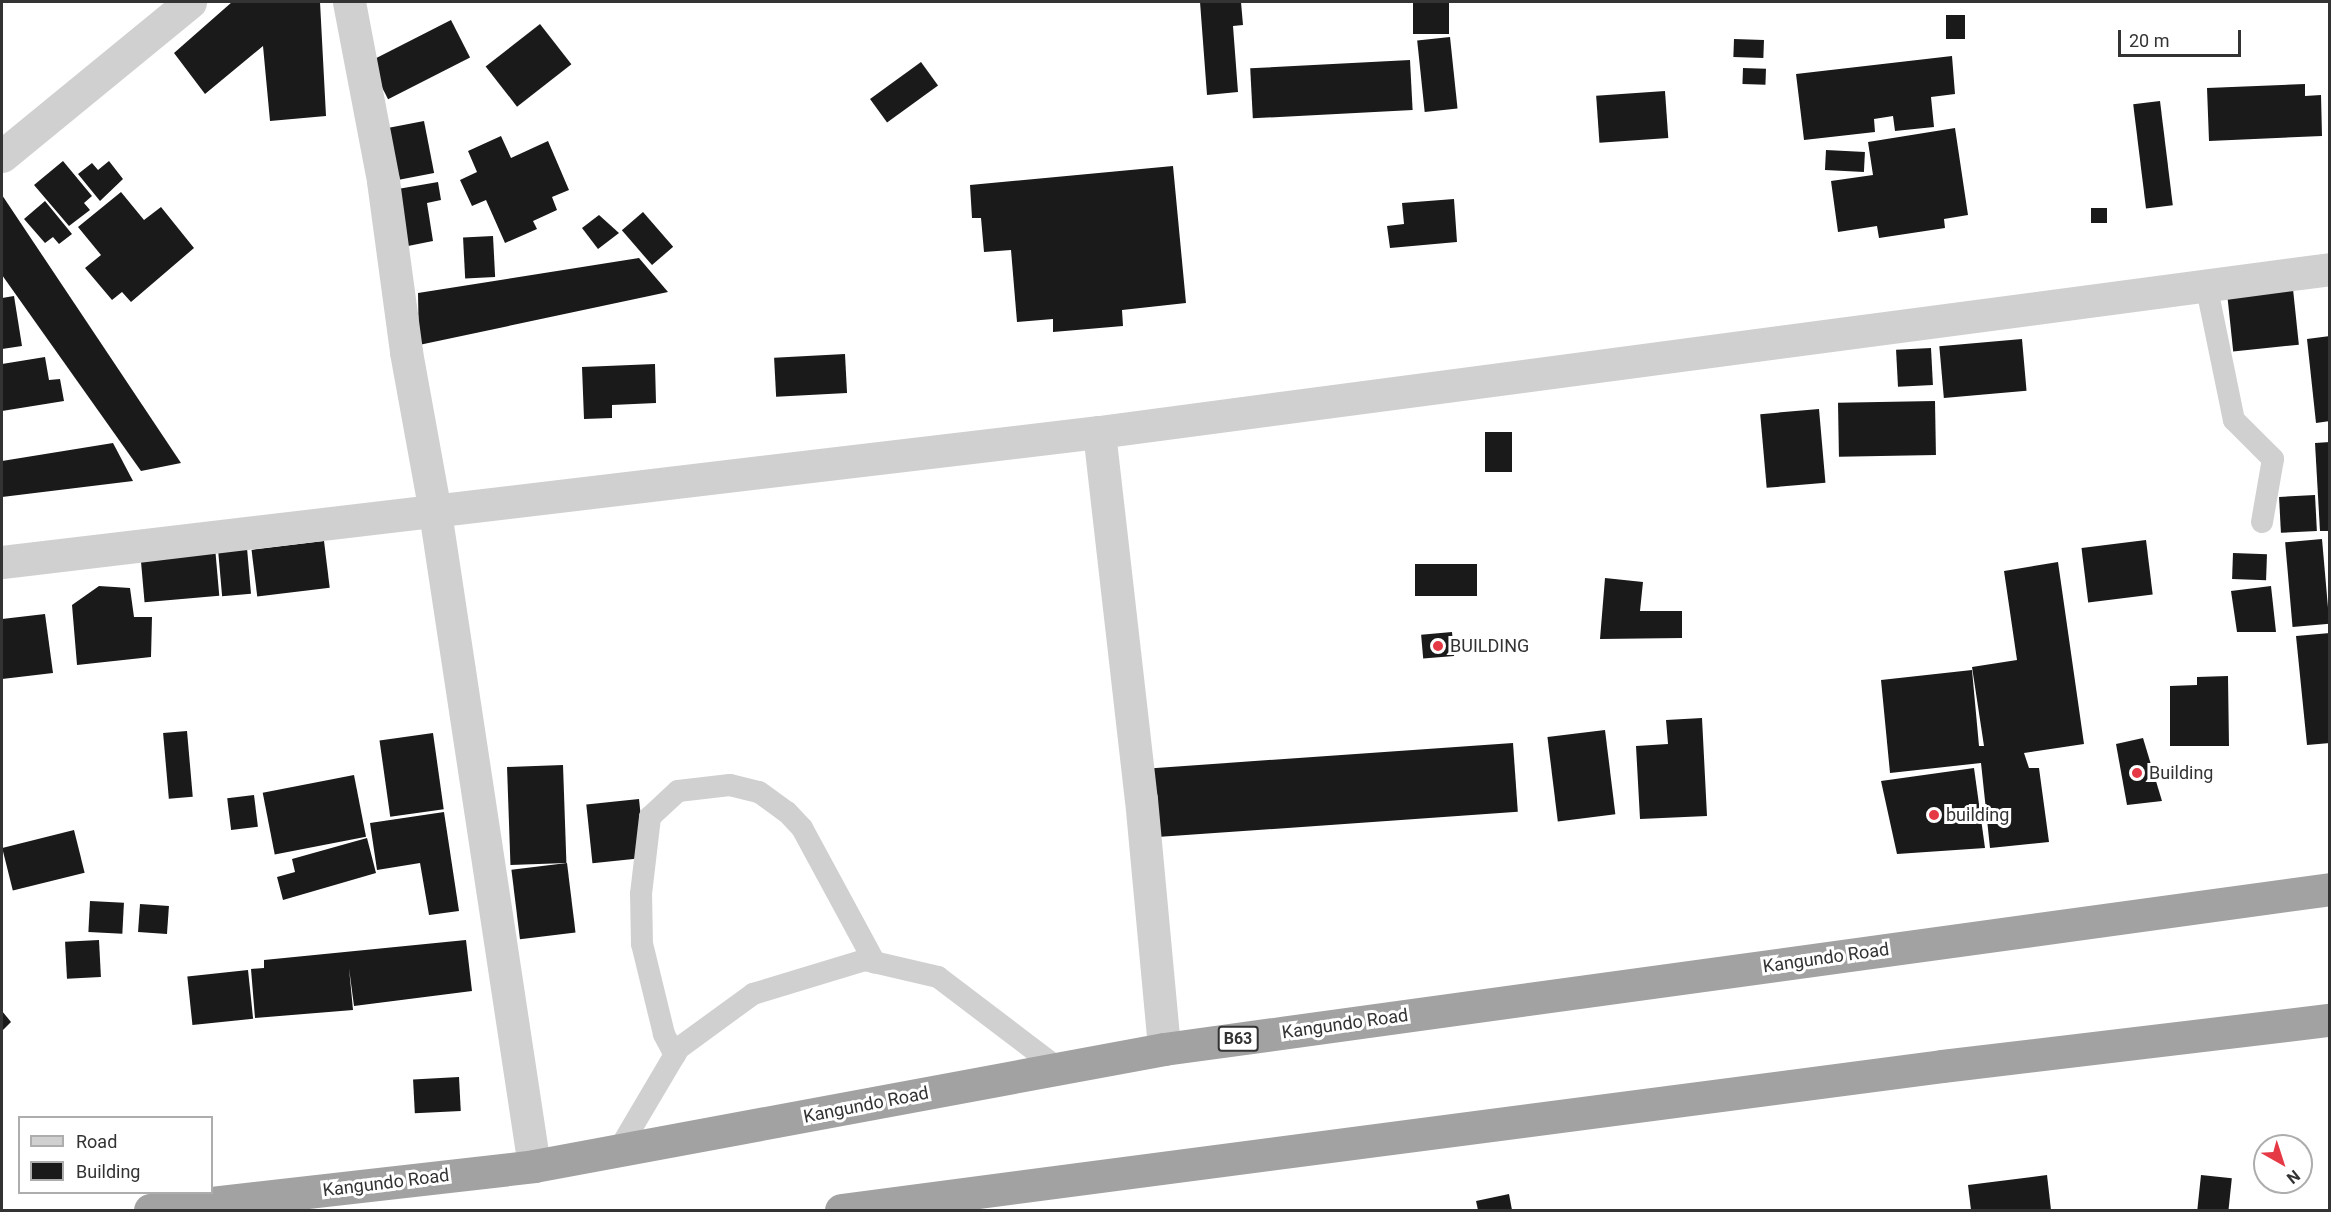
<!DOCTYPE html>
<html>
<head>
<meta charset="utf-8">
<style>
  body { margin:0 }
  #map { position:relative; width:2331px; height:1212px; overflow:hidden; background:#fff; font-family:Roboto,sans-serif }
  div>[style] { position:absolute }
  .building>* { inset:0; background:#1a1a1a; transform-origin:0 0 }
  .service>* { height:22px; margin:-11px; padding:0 11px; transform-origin:11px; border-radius:11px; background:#d0d0d0 }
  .minor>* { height:33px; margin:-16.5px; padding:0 16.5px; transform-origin:16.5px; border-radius:16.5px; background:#d0d0d0 }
  .trunk>* { height:33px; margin:-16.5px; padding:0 16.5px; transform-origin:16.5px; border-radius:16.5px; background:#a2a2a2 }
  .dots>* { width:16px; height:16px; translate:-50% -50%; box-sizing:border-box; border:3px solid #fff; border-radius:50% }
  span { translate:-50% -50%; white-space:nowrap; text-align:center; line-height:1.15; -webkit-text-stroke:6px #fff; paint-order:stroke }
  .shield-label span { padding:2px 4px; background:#fff; border:2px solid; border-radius:4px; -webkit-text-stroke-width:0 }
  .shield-label { font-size:16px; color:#333; font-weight:700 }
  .poi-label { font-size:18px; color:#333 }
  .left { translate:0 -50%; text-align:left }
  .street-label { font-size:18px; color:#333 }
  .frame { position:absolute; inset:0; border:3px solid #333; pointer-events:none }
  .legend { position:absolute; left:18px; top:1116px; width:195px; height:78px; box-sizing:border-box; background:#fff; border:2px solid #adadad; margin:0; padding:8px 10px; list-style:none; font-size:18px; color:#333 }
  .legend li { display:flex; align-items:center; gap:12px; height:30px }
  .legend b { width:30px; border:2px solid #adadad }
  .north { position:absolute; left:2253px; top:1134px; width:60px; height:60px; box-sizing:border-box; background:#fff; border:2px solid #adadad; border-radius:50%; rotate:141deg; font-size:16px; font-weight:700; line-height:24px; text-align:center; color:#333 }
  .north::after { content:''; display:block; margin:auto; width:21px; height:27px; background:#e63946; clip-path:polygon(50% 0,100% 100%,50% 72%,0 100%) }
  .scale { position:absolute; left:2118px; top:30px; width:123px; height:27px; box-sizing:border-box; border:3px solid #333; border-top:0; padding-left:8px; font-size:18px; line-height:21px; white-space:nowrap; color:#333; -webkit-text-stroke:4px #fff; paint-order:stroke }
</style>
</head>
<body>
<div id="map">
  <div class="building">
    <i style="clip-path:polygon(232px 2px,320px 2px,326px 116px,270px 121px,263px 46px,205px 94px,174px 53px)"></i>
    <i style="clip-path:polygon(1200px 2px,1241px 2px,1243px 25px,1233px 26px,1238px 92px,1207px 95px)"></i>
    <i style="left:1413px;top:2px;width:36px;height:32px"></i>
    <i style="left:1965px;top:15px;width:24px;height:19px;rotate:90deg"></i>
    <i style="left:451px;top:20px;width:42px;height:92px;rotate:63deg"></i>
    <i style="left:540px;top:24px;width:51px;height:69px;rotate:52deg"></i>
    <i style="left:1450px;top:37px;width:72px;height:33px;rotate:84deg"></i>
    <i style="left:1734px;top:39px;width:30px;height:18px;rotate:2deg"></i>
    <i style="clip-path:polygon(1952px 56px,1955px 94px,1931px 97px,1934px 127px,1895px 131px,1893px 116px,1874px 119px,1875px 132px,1804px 140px,1796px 74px)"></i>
    <i style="left:1410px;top:60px;width:50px;height:160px;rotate:87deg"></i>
    <i style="left:921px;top:62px;width:29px;height:63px;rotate:54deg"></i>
    <i style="left:1743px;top:68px;width:23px;height:16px;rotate:2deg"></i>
    <i style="clip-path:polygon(2305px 84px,2305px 96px,2321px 95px,2322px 136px,2209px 141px,2207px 88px)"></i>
    <i style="left:1665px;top:91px;width:47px;height:69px;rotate:86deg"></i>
    <i style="left:2160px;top:101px;width:105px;height:27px;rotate:83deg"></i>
    <i style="left:424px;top:121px;width:53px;height:41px;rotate:79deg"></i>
    <i style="clip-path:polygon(1955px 128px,1968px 215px,1944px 219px,1945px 228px,1879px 238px,1877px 226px,1838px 232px,1831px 181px,1873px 175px,1868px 142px)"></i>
    <i style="clip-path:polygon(501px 136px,511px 158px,548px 141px,569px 190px,552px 197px,557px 210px,533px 221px,537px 229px,505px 243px,486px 200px,472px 206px,460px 180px,477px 172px,468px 151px)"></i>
    <i style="left:1826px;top:150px;width:39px;height:20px;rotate:3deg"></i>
    <i style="clip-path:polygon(63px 161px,92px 196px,84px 203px,90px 210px,69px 226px,34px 185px)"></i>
    <i style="clip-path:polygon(109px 161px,123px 179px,100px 201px,78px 174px,92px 163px,98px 170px)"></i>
    <i style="clip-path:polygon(1173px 166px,1186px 303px,1122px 310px,1123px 326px,1053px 332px,1053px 319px,1017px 322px,1011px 250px,984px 252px,981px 218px,972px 218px,970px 185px)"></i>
    <i style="clip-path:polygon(438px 182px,441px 200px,427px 203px,433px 241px,403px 247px,392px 190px)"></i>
    <i style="clip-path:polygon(121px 192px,144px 220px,161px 207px,194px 248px,131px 302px,122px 292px,112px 300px,85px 268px,101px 255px,78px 227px)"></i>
    <i style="clip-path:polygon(2px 195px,181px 463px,141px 471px,2px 275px)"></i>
    <i style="clip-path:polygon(1454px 199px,1457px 242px,1390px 248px,1387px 226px,1404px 224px,1402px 203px)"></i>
    <i style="clip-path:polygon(45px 201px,72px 234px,59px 244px,53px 237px,45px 243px,24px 219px)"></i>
    <i style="left:2091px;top:208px;width:16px;height:15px"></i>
    <i style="left:643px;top:212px;width:46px;height:28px;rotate:49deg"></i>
    <i style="clip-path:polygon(599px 215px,619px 233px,598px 249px,582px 228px)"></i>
    <i style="left:493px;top:236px;width:41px;height:30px;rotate:87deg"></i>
    <i style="clip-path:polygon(639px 258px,668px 292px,419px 345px,418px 293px)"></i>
    <i style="left:2293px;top:289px;width:56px;height:66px;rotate:84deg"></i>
    <i style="clip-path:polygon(14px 296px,22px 346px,2px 349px,2px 298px)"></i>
    <i style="clip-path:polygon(2330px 336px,2330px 421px,2316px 423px,2307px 339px)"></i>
    <i style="left:2022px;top:339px;width:52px;height:83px;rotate:85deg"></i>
    <i style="left:1931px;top:348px;width:37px;height:35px;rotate:87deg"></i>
    <i style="left:845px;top:354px;width:39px;height:71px;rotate:87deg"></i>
    <i style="clip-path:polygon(45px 357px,49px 380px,60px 379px,64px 401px,2px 411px,2px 364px)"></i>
    <i style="clip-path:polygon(655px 364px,656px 403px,612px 405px,612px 418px,584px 419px,582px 367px)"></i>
    <i style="left:1935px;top:401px;width:54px;height:97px;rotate:89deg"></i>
    <i style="left:1819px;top:409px;width:74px;height:59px;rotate:85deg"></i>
    <i style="left:1512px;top:432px;width:40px;height:27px;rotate:90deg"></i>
    <i style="clip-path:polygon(2330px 442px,2330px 531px,2320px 531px,2315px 443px)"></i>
    <i style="clip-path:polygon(113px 443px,133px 481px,2px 497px,2px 461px)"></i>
    <i style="left:2315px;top:495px;width:36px;height:36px;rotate:87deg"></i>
    <i style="left:2322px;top:539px;width:85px;height:37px;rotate:85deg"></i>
    <i style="left:2146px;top:540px;width:55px;height:65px;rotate:83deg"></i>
    <i style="left:324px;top:541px;width:47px;height:73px;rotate:83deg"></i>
    <i style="left:215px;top:547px;width:49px;height:75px;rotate:85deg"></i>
    <i style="left:247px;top:548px;width:46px;height:29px;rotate:85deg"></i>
    <i style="left:2233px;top:553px;width:34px;height:26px;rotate:2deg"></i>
    <i style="clip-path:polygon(2058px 562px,2084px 744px,2024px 753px,2029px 768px,2039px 768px,2049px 842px,1990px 848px,1981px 763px,1890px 773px,1881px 680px,1972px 670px,1979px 746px,1984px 746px,1972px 667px,2017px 660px,2004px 571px)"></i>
    <i style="left:1415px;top:564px;width:62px;height:32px"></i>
    <i style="clip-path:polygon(1605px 578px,1643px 582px,1640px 611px,1682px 611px,1682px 638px,1600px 639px)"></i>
    <i style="clip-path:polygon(99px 586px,130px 588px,134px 617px,152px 617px,151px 657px,77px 665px,72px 605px)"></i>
    <i style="clip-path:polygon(2271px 586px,2276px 632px,2237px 632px,2231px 591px)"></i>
    <i style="clip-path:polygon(45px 614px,53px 673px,2px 679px,2px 619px)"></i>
    <i style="left:1452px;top:632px;width:24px;height:31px;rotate:85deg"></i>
    <i style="clip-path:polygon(2330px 633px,2330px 743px,2307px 745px,2296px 636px)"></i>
    <i style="clip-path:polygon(2228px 676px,2229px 746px,2170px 746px,2170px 686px,2197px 685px,2197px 677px)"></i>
    <i style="clip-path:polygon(1702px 718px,1707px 816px,1640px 819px,1636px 746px,1668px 744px,1666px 720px)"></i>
    <i style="left:1605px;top:730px;width:85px;height:58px;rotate:83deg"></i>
    <i style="left:187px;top:731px;width:66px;height:24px;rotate:85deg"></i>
    <i style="left:433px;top:733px;width:77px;height:54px;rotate:82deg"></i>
    <i style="clip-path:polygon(2143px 738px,2162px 801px,2127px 805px,2116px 744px)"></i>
    <i style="left:1513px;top:743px;width:69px;height:365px;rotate:86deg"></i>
    <i style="left:563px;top:765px;width:98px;height:56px;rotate:88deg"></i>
    <i style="clip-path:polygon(1974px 768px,1985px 848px,1897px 854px,1881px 781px)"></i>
    <i style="left:354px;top:775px;width:63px;height:93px;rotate:79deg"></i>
    <i style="left:254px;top:795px;width:32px;height:27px;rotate:83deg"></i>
    <i style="left:639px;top:799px;width:59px;height:53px;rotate:84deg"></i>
    <i style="clip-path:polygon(444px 812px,459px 911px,429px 915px,420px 863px,377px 870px,370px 823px)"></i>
    <i style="left:74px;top:830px;width:44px;height:74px;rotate:76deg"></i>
    <i style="clip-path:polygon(367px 838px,376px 873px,283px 900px,277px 877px,295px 872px,292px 859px)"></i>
    <i style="left:567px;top:863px;width:70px;height:56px;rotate:83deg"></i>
    <i style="left:90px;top:901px;width:34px;height:31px;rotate:3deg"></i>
    <i style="left:140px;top:904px;width:29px;height:28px;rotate:4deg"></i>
    <i style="left:99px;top:940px;width:37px;height:34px;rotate:87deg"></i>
    <i style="clip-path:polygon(466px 940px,472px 991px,354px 1006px,349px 968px,353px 1010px,255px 1018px,251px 969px,264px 968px,264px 960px)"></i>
    <i style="left:248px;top:970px;width:49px;height:61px;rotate:84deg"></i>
    <i style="clip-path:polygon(2px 1011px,11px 1022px,2px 1031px)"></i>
    <i style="left:459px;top:1077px;width:34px;height:46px;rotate:87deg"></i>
    <i style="clip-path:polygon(2047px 1175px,2051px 1210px,1971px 1210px,1968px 1185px)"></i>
    <i style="left:2201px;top:1175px;width:31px;height:35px;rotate:6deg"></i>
    <i style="clip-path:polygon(1509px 1194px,1512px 1210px,1478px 1210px,1476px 1201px)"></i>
  </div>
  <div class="service">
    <i style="left:2206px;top:284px;width:139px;rotate:78.4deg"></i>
    <i style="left:2234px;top:420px;width:55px;rotate:45deg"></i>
    <i style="left:2273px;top:459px;width:64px;rotate:99.9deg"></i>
    <i style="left:675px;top:1055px;width:24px;rotate:-118deg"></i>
    <i style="left:664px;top:1034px;width:93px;rotate:-103.7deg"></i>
    <i style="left:642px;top:944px;width:50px;rotate:-91.1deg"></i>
    <i style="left:641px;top:894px;width:78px;rotate:-83.3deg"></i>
    <i style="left:650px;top:817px;width:38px;rotate:-43deg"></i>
    <i style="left:678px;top:791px;width:52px;rotate:-6.6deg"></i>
    <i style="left:730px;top:785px;width:30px;rotate:14deg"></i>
    <i style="left:759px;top:792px;width:34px;rotate:36deg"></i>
    <i style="left:787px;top:812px;width:22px;rotate:47deg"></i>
    <i style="left:802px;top:828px;width:153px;rotate:61.6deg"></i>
    <i style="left:618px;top:1151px;width:120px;rotate:-59.4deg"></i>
    <i style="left:679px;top:1048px;width:92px;rotate:-36.1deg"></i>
    <i style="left:753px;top:994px;width:117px;rotate:-16.9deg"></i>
    <i style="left:865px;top:960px;width:75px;rotate:13.1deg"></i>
    <i style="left:938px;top:977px;width:152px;rotate:37.2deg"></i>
  </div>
  <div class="minor">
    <i style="left:349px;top:2px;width:182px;rotate:79.2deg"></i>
    <i style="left:383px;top:181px;width:173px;rotate:82.3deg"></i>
    <i style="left:406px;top:352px;width:163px;rotate:79.7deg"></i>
    <i style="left:435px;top:512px;width:661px;rotate:81.39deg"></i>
    <i style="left:2px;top:156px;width:243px;rotate:-39.3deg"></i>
    <i style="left:1099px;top:432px;width:369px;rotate:83.5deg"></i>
    <i style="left:1141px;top:799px;width:251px;rotate:84.7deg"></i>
    <i style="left:2px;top:562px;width:1105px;rotate:-6.76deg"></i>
    <i style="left:1099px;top:432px;width:1242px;rotate:-7.54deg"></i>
  </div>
  <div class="trunk">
    <i style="left:150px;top:1210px;width:387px;rotate:-6.5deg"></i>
    <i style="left:534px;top:1166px;width:641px;rotate:-10.52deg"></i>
    <i style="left:1164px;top:1049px;width:1177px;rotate:-7.81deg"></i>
    <i style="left:841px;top:1210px;width:1110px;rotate:-7.45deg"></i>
    <i style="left:1942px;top:1066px;width:391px;rotate:-6.8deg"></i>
  </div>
  <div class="dots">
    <i style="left:1438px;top:646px;background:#e63946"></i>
    <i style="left:2137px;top:773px;background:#e63946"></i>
    <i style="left:1934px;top:815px;background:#e63946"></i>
  </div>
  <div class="shield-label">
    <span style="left:1238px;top:1039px">B63</span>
  </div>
  <div class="poi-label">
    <span class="left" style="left:1450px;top:646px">BUILDING</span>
    <span class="left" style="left:2149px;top:773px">Building</span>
    <span class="left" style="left:1946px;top:815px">building</span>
  </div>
  <div class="street-label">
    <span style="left:1826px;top:958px;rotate:-8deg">Kangundo Road</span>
    <span style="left:1345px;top:1024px;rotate:-8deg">Kangundo Road</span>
    <span style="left:866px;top:1105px;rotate:-11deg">Kangundo Road</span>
    <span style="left:386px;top:1183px;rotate:-7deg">Kangundo Road</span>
  </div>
  <div class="frame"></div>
  <ul class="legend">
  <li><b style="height:8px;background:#d0d0d0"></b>Road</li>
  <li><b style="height:16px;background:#1a1a1a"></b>Building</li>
  </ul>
  <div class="north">N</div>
  <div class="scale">20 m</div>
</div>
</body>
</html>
